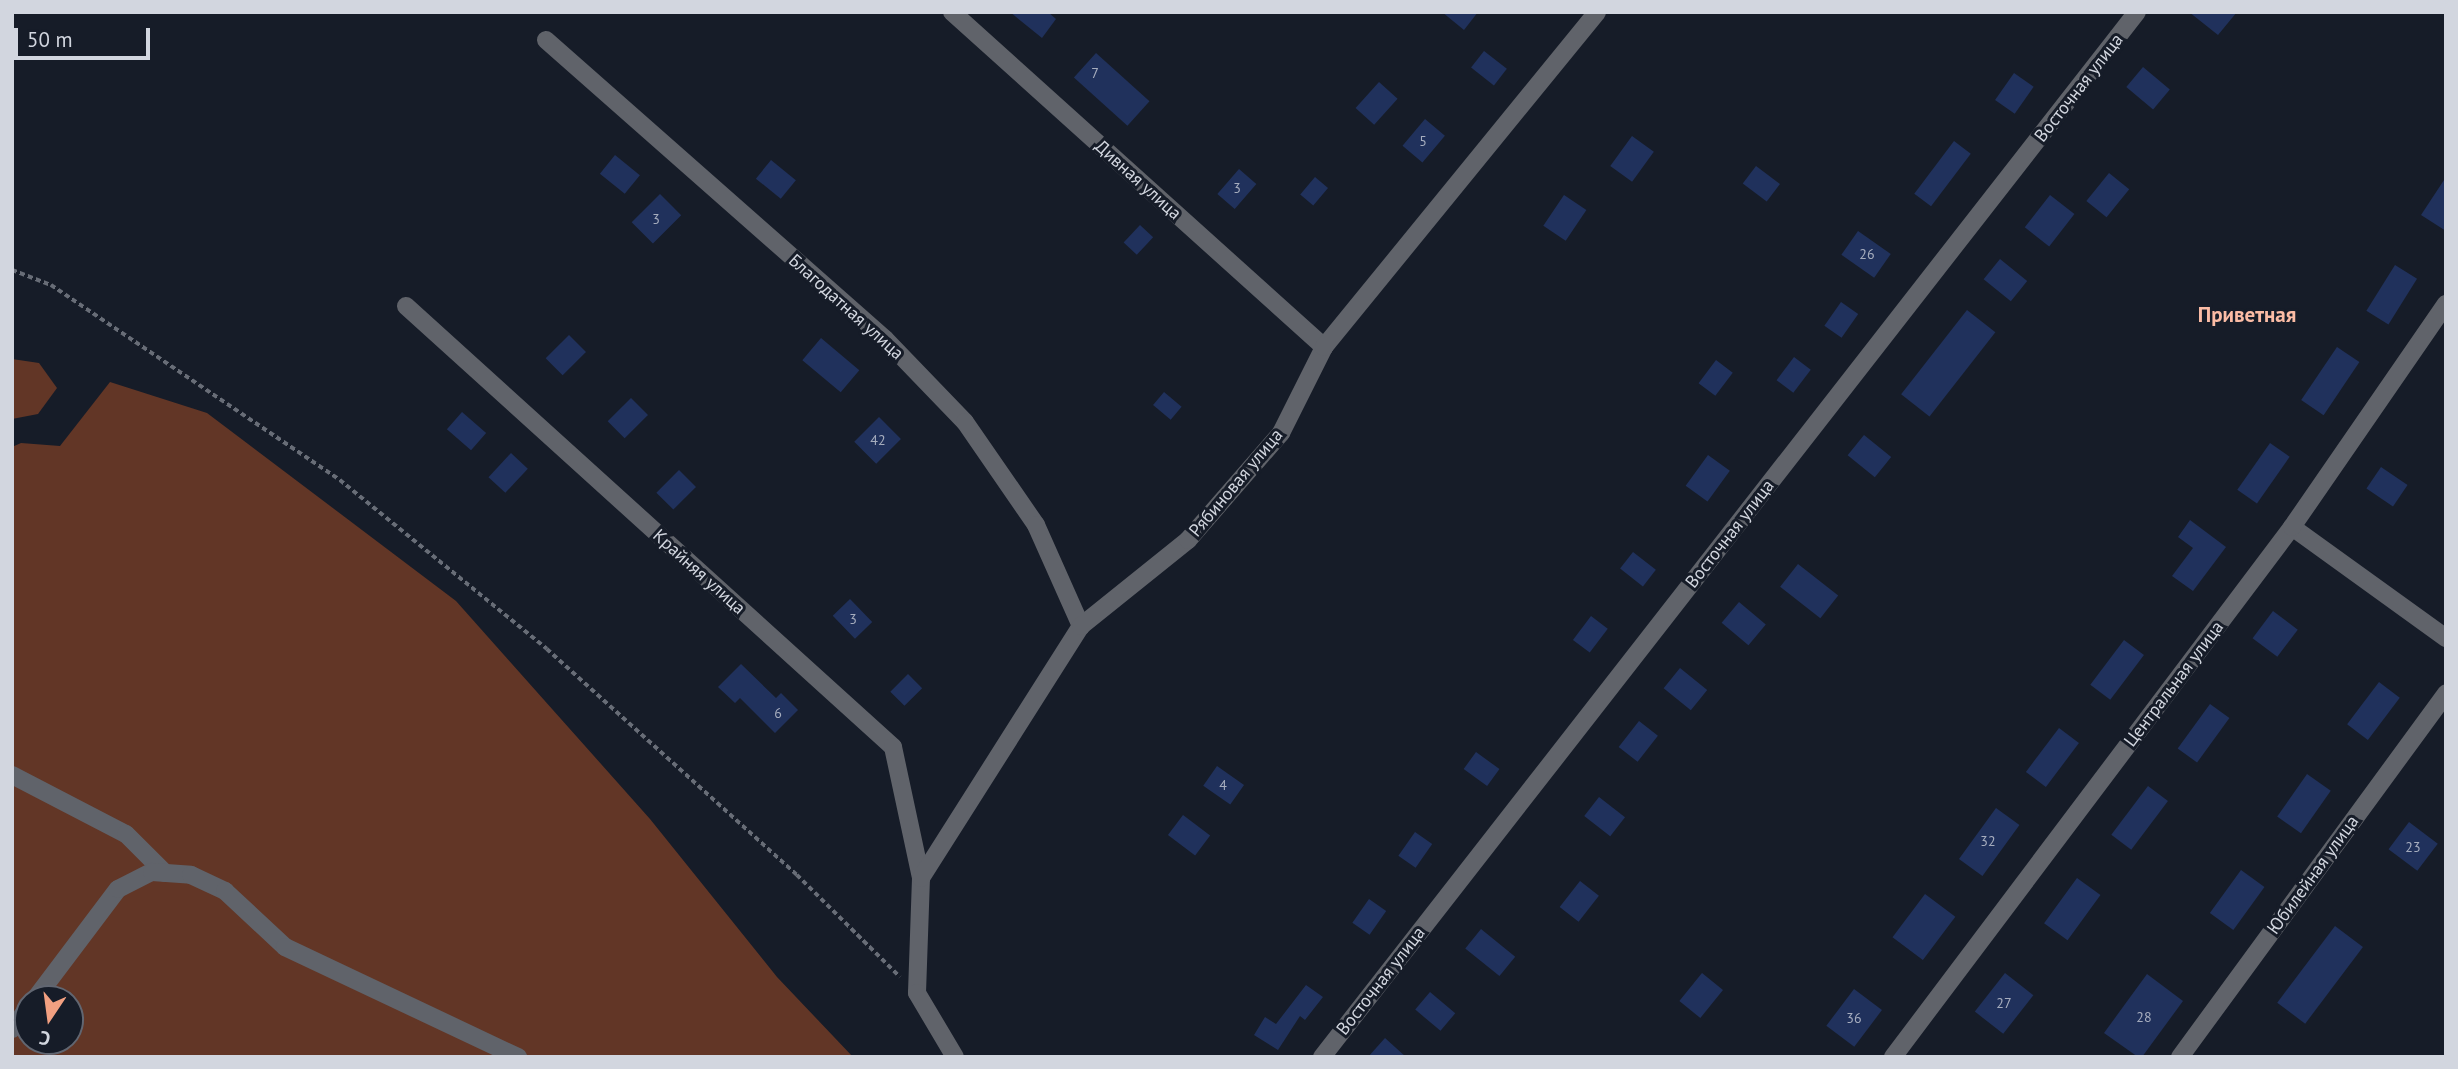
<!DOCTYPE html>
<html>
<head>
<meta charset="utf-8">
<style>
  body { margin:0 }
  #map { position:relative; width:2458px; height:1069px; overflow:hidden; background:#161c28; font-family:"PT Sans",sans-serif }
  div>[style] { position:absolute }
  .green>* { inset:0; background:#623626 }
  .building>* { inset:0; background:#20315c; transform-origin:0 0 }
  .path>* { height:3.5px; margin-top:-1.75px; transform-origin:0; background:repeating-linear-gradient(90deg,#686d77 0 5px,transparent 0 8.5px) }
  .minor>* { height:18px; margin:-9px; padding:0 9px; transform-origin:9px; border-radius:9px; background:#60636a }
  span { translate:-50% -50%; white-space:nowrap; text-align:center; line-height:1.15; -webkit-text-stroke:6px #161c28; paint-order:stroke }
  .number-label { font-size:14px; color:#a6adbe }
  .number-label span { -webkit-text-stroke-width:0 }
  .street-label { font-size:18px; color:#d2d6df }
  .quarter-label { font-size:21px; color:#fbbca5; font-weight:700 }
  .frame { position:absolute; inset:0; border:14px solid #d2d6df; pointer-events:none }
  .north { position:absolute; left:14px; top:985px; width:70px; height:70px; box-sizing:border-box; background:#161c28; border:2px solid #616671; border-radius:50%; rotate:193deg; font-size:19px; font-weight:700; line-height:28px; text-align:center; color:#d2d6df }
  .north::after { content:''; display:block; margin:auto; width:24px; height:32px; background:#f2a081; clip-path:polygon(50% 0,100% 100%,50% 72%,0 100%) }
  .scale { position:absolute; left:14px; top:28px; width:136px; height:32px; box-sizing:border-box; border:4px solid #d2d6df; border-top:0; padding-left:9px; font-size:21px; line-height:24px; white-space:nowrap; color:#d2d6df; -webkit-text-stroke:5px #161c28; paint-order:stroke }
</style>
</head>
<body>
<div id="map">
  <div class="green">
    <i style="clip-path:polygon(12px 359px,39px 363px,57px 388px,38px 414px,12px 419px)"></i>
    <i style="clip-path:polygon(evenodd,110px 382px,207px 413px,456px 601px,650px 819px,777px 977px,853px 1057px,12px 1057px,12px 447px,21px 443px,60px 446px,110px 382px,28px 999px,70px 999px,70px 1041px,28px 1041px,28px 999px)"></i>
  </div>
  <div class="building">
    <i style="clip-path:polygon(1010px 12px,1048px 12px,1056px 19px,1042px 38px)"></i>
    <i style="clip-path:polygon(1442px 12px,1478px 12px,1464px 30px)"></i>
    <i style="clip-path:polygon(2189px 12px,2237px 12px,2218px 35px)"></i>
    <i style="left:1484px;top:51px;width:29px;height:21px;rotate:38deg"></i>
    <i style="left:1096px;top:53px;width:72px;height:33px;rotate:42deg"></i>
    <i style="left:2143px;top:67px;width:35px;height:26px;rotate:40deg"></i>
    <i style="left:2014px;top:73px;width:24px;height:33px;rotate:35deg"></i>
    <i style="left:1379px;top:82px;width:25px;height:35px;rotate:42deg"></i>
    <i style="left:1425px;top:119px;width:26px;height:35px;rotate:40deg"></i>
    <i style="left:1632px;top:136px;width:27px;height:37px;rotate:36deg"></i>
    <i style="left:1954px;top:141px;width:21px;height:66px;rotate:37deg"></i>
    <i style="left:615px;top:155px;width:32px;height:24px;rotate:39deg"></i>
    <i style="left:771px;top:160px;width:32px;height:24px;rotate:39deg"></i>
    <i style="left:1756px;top:166px;width:30px;height:22px;rotate:37deg"></i>
    <i style="left:1239px;top:169px;width:23px;height:33px;rotate:41deg"></i>
    <i style="left:2109px;top:173px;width:26px;height:36px;rotate:39deg"></i>
    <i style="left:1315px;top:177px;width:17px;height:23px;rotate:40deg"></i>
    <i style="clip-path:polygon(2446px 177px,2446px 231px,2421px 215px)"></i>
    <i style="left:660px;top:194px;width:30px;height:40px;rotate:45deg"></i>
    <i style="left:1564px;top:195px;width:27px;height:37px;rotate:34deg"></i>
    <i style="left:2050px;top:195px;width:31px;height:41px;rotate:38deg"></i>
    <i style="left:1140px;top:225px;width:18px;height:24px;rotate:43deg"></i>
    <i style="left:1858px;top:231px;width:40px;height:29px;rotate:35deg"></i>
    <i style="left:2000px;top:259px;width:35px;height:26px;rotate:39deg"></i>
    <i style="left:2395px;top:265px;width:26px;height:54px;rotate:32deg"></i>
    <i style="left:1841px;top:302px;width:21px;height:29px;rotate:35deg"></i>
    <i style="left:1967px;top:310px;width:36px;height:107px;rotate:38deg"></i>
    <i style="left:569px;top:335px;width:24px;height:33px;rotate:45deg"></i>
    <i style="left:821px;top:338px;width:50px;height:29px;rotate:40deg"></i>
    <i style="left:2337px;top:347px;width:27px;height:64px;rotate:34deg"></i>
    <i style="left:1794px;top:357px;width:21px;height:29px;rotate:37deg"></i>
    <i style="left:1716px;top:360px;width:21px;height:29px;rotate:37deg"></i>
    <i style="left:1164px;top:392px;width:23px;height:17px;rotate:40deg"></i>
    <i style="left:631px;top:398px;width:24px;height:33px;rotate:45deg"></i>
    <i style="left:462px;top:412px;width:32px;height:23px;rotate:41deg"></i>
    <i style="left:879px;top:417px;width:31px;height:35px;rotate:45deg"></i>
    <i style="left:1864px;top:435px;width:35px;height:26px;rotate:39deg"></i>
    <i style="left:2270px;top:443px;width:24px;height:57px;rotate:35deg"></i>
    <i style="left:511px;top:453px;width:23px;height:33px;rotate:43deg"></i>
    <i style="left:1708px;top:455px;width:27px;height:38px;rotate:36deg"></i>
    <i style="left:2381px;top:467px;width:32px;height:26px;rotate:34deg"></i>
    <i style="left:679px;top:470px;width:24px;height:32px;rotate:45deg"></i>
    <i style="clip-path:polygon(2190px 520px,2226px 547px,2193px 591px,2172px 576px,2193px 548px,2178px 537px)"></i>
    <i style="left:1633px;top:552px;width:29px;height:21px;rotate:38deg"></i>
    <i style="left:1798px;top:564px;width:51px;height:29px;rotate:38deg"></i>
    <i style="left:850px;top:599px;width:32px;height:24px;rotate:46deg"></i>
    <i style="left:1739px;top:602px;width:35px;height:27px;rotate:40deg"></i>
    <i style="left:2273px;top:611px;width:31px;height:34px;rotate:37deg"></i>
    <i style="left:1591px;top:616px;width:21px;height:30px;rotate:37deg"></i>
    <i style="left:2124px;top:640px;width:25px;height:56px;rotate:37deg"></i>
    <i style="clip-path:polygon(741px 664px,776px 698px,781px 693px,798px 710px,775px 733px,740px 698px,735px 703px,718px 687px)"></i>
    <i style="left:1680px;top:668px;width:35px;height:26px;rotate:39deg"></i>
    <i style="left:908px;top:674px;width:20px;height:25px;rotate:45deg"></i>
    <i style="left:2379px;top:682px;width:26px;height:53px;rotate:37deg"></i>
    <i style="left:2210px;top:704px;width:24px;height:55px;rotate:36deg"></i>
    <i style="left:1639px;top:721px;width:24px;height:33px;rotate:38deg"></i>
    <i style="left:2059px;top:728px;width:25px;height:55px;rotate:37deg"></i>
    <i style="left:1476px;top:752px;width:29px;height:21px;rotate:36deg"></i>
    <i style="left:1217px;top:766px;width:33px;height:24px;rotate:35deg"></i>
    <i style="left:2307px;top:774px;width:29px;height:52px;rotate:35deg"></i>
    <i style="left:2148px;top:786px;width:25px;height:61px;rotate:37deg"></i>
    <i style="left:1599px;top:797px;width:33px;height:24px;rotate:38deg"></i>
    <i style="left:1996px;top:808px;width:29px;height:63px;rotate:36deg"></i>
    <i style="left:1183px;top:815px;width:34px;height:25px;rotate:37deg"></i>
    <i style="left:2409px;top:822px;width:36px;height:34px;rotate:37deg"></i>
    <i style="left:1415px;top:832px;width:21px;height:29px;rotate:35deg"></i>
    <i style="left:2241px;top:870px;width:29px;height:53px;rotate:36deg"></i>
    <i style="left:2077px;top:878px;width:29px;height:56px;rotate:36deg"></i>
    <i style="left:1580px;top:881px;width:24px;height:33px;rotate:38deg"></i>
    <i style="left:1925px;top:894px;width:38px;height:54px;rotate:37deg"></i>
    <i style="left:1369px;top:899px;width:21px;height:29px;rotate:35deg"></i>
    <i style="left:2335px;top:926px;width:35px;height:96px;rotate:37deg"></i>
    <i style="left:1481px;top:929px;width:44px;height:25px;rotate:39deg"></i>
    <i style="left:1702px;top:973px;width:27px;height:36px;rotate:39deg"></i>
    <i style="left:2005px;top:973px;width:36px;height:49px;rotate:38deg"></i>
    <i style="clip-path:polygon(2147px 974px,2183px 1001px,2142px 1057px,2138px 1057px,2104px 1033px)"></i>
    <i style="clip-path:polygon(1306px 985px,1323px 997px,1305px 1020px,1300px 1016px,1278px 1050px,1254px 1035px,1265px 1017px,1276px 1024px)"></i>
    <i style="left:1854px;top:989px;width:35px;height:46px;rotate:37deg"></i>
    <i style="left:1430px;top:992px;width:33px;height:23px;rotate:40deg"></i>
    <i style="clip-path:polygon(1385px 1038px,1406px 1057px,1368px 1057px)"></i>
  </div>
  <div class="path">
    <i style="left:12px;top:270px;width:42px;rotate:21deg"></i>
    <i style="left:51px;top:285px;width:349px;rotate:34deg"></i>
    <i style="left:340px;top:480px;width:267px;rotate:39.2deg"></i>
    <i style="left:547px;top:649px;width:337px;rotate:42.1deg"></i>
    <i style="left:797px;top:875px;width:145px;rotate:44.7deg"></i>
  </div>
  <div class="minor">
    <i style="left:952px;top:12px;width:501px;rotate:42deg"></i>
    <i style="left:546px;top:40px;width:452px;rotate:41.4deg"></i>
    <i style="left:885px;top:339px;width:115px;rotate:46.1deg"></i>
    <i style="left:965px;top:422px;width:125px;rotate:55.4deg"></i>
    <i style="left:1036px;top:525px;width:111px;rotate:66deg"></i>
    <i style="left:406px;top:306px;width:657px;rotate:42.16deg"></i>
    <i style="left:893px;top:747px;width:134px;rotate:77.9deg"></i>
    <i style="left:921px;top:878px;width:115px;rotate:92deg"></i>
    <i style="left:917px;top:993px;width:74px;rotate:59.3deg"></i>
    <i style="left:2292px;top:527px;width:190px;rotate:35.8deg"></i>
    <i style="left:12px;top:775px;width:128px;rotate:27.4deg"></i>
    <i style="left:126px;top:834px;width:55px;rotate:45deg"></i>
    <i style="left:921px;top:878px;width:299px;rotate:-57.6deg"></i>
    <i style="left:1081px;top:626px;width:137px;rotate:-38.8deg"></i>
    <i style="left:1188px;top:540px;width:142px;rotate:-49deg"></i>
    <i style="left:1281px;top:433px;width:96px;rotate:-63.4deg"></i>
    <i style="left:1324px;top:347px;width:432px;rotate:-50.8deg"></i>
    <i style="left:35px;top:999px;width:138px;rotate:-53deg"></i>
    <i style="left:118px;top:889px;width:38px;rotate:-27deg"></i>
    <i style="left:152px;top:872px;width:39px;rotate:4deg"></i>
    <i style="left:191px;top:875px;width:38px;rotate:25deg"></i>
    <i style="left:225px;top:891px;width:82px;rotate:43deg"></i>
    <i style="left:285px;top:947px;width:258px;rotate:25.3deg"></i>
    <i style="left:12px;top:1029px;width:26px;rotate:-53deg"></i>
    <i style="left:1322px;top:1057px;width:1325px;rotate:-52.05deg"></i>
    <i style="left:1893px;top:1057px;width:663px;rotate:-53.03deg"></i>
    <i style="left:2292px;top:527px;width:271px;rotate:-55.4deg"></i>
    <i style="left:2180px;top:1057px;width:451px;rotate:-53.8deg"></i>
  </div>
  <div class="number-label">
    <span style="left:1095px;top:73px">7</span>
    <span style="left:1423px;top:141px">5</span>
    <span style="left:1237px;top:188px">3</span>
    <span style="left:656px;top:219px">3</span>
    <span style="left:1867px;top:254px">26</span>
    <span style="left:878px;top:440px">42</span>
    <span style="left:853px;top:619px">3</span>
    <span style="left:778px;top:713px">6</span>
    <span style="left:1223px;top:785px">4</span>
    <span style="left:1988px;top:841px">32</span>
    <span style="left:2413px;top:847px">23</span>
    <span style="left:2004px;top:1003px">27</span>
    <span style="left:2144px;top:1017px">28</span>
    <span style="left:1854px;top:1018px">36</span>
  </div>
  <div class="street-label">
    <span style="left:2079px;top:88px;rotate:-52deg">Восточная улица</span>
    <span style="left:1138px;top:180px;rotate:42deg">Дивная улица</span>
    <span style="left:846px;top:307px;rotate:42deg">Благодатная улица</span>
    <span style="left:1236px;top:483px;rotate:-50deg">Рябиновая улица</span>
    <span style="left:1730px;top:534px;rotate:-52deg">Восточная улица</span>
    <span style="left:699px;top:572px;rotate:42deg">Крайняя улица</span>
    <span style="left:2174px;top:684px;rotate:-53deg">Центральная улица</span>
    <span style="left:2313px;top:875px;rotate:-54deg">Юбилейная улица</span>
    <span style="left:1381px;top:981px;rotate:-52deg">Восточная улица</span>
  </div>
  <div class="quarter-label">
    <span style="left:2247px;top:315px">Приветная</span>
  </div>
  <div class="frame"></div>
  <div class="north">С</div>
  <div class="scale">50 m</div>
</div>
</body>
</html>
